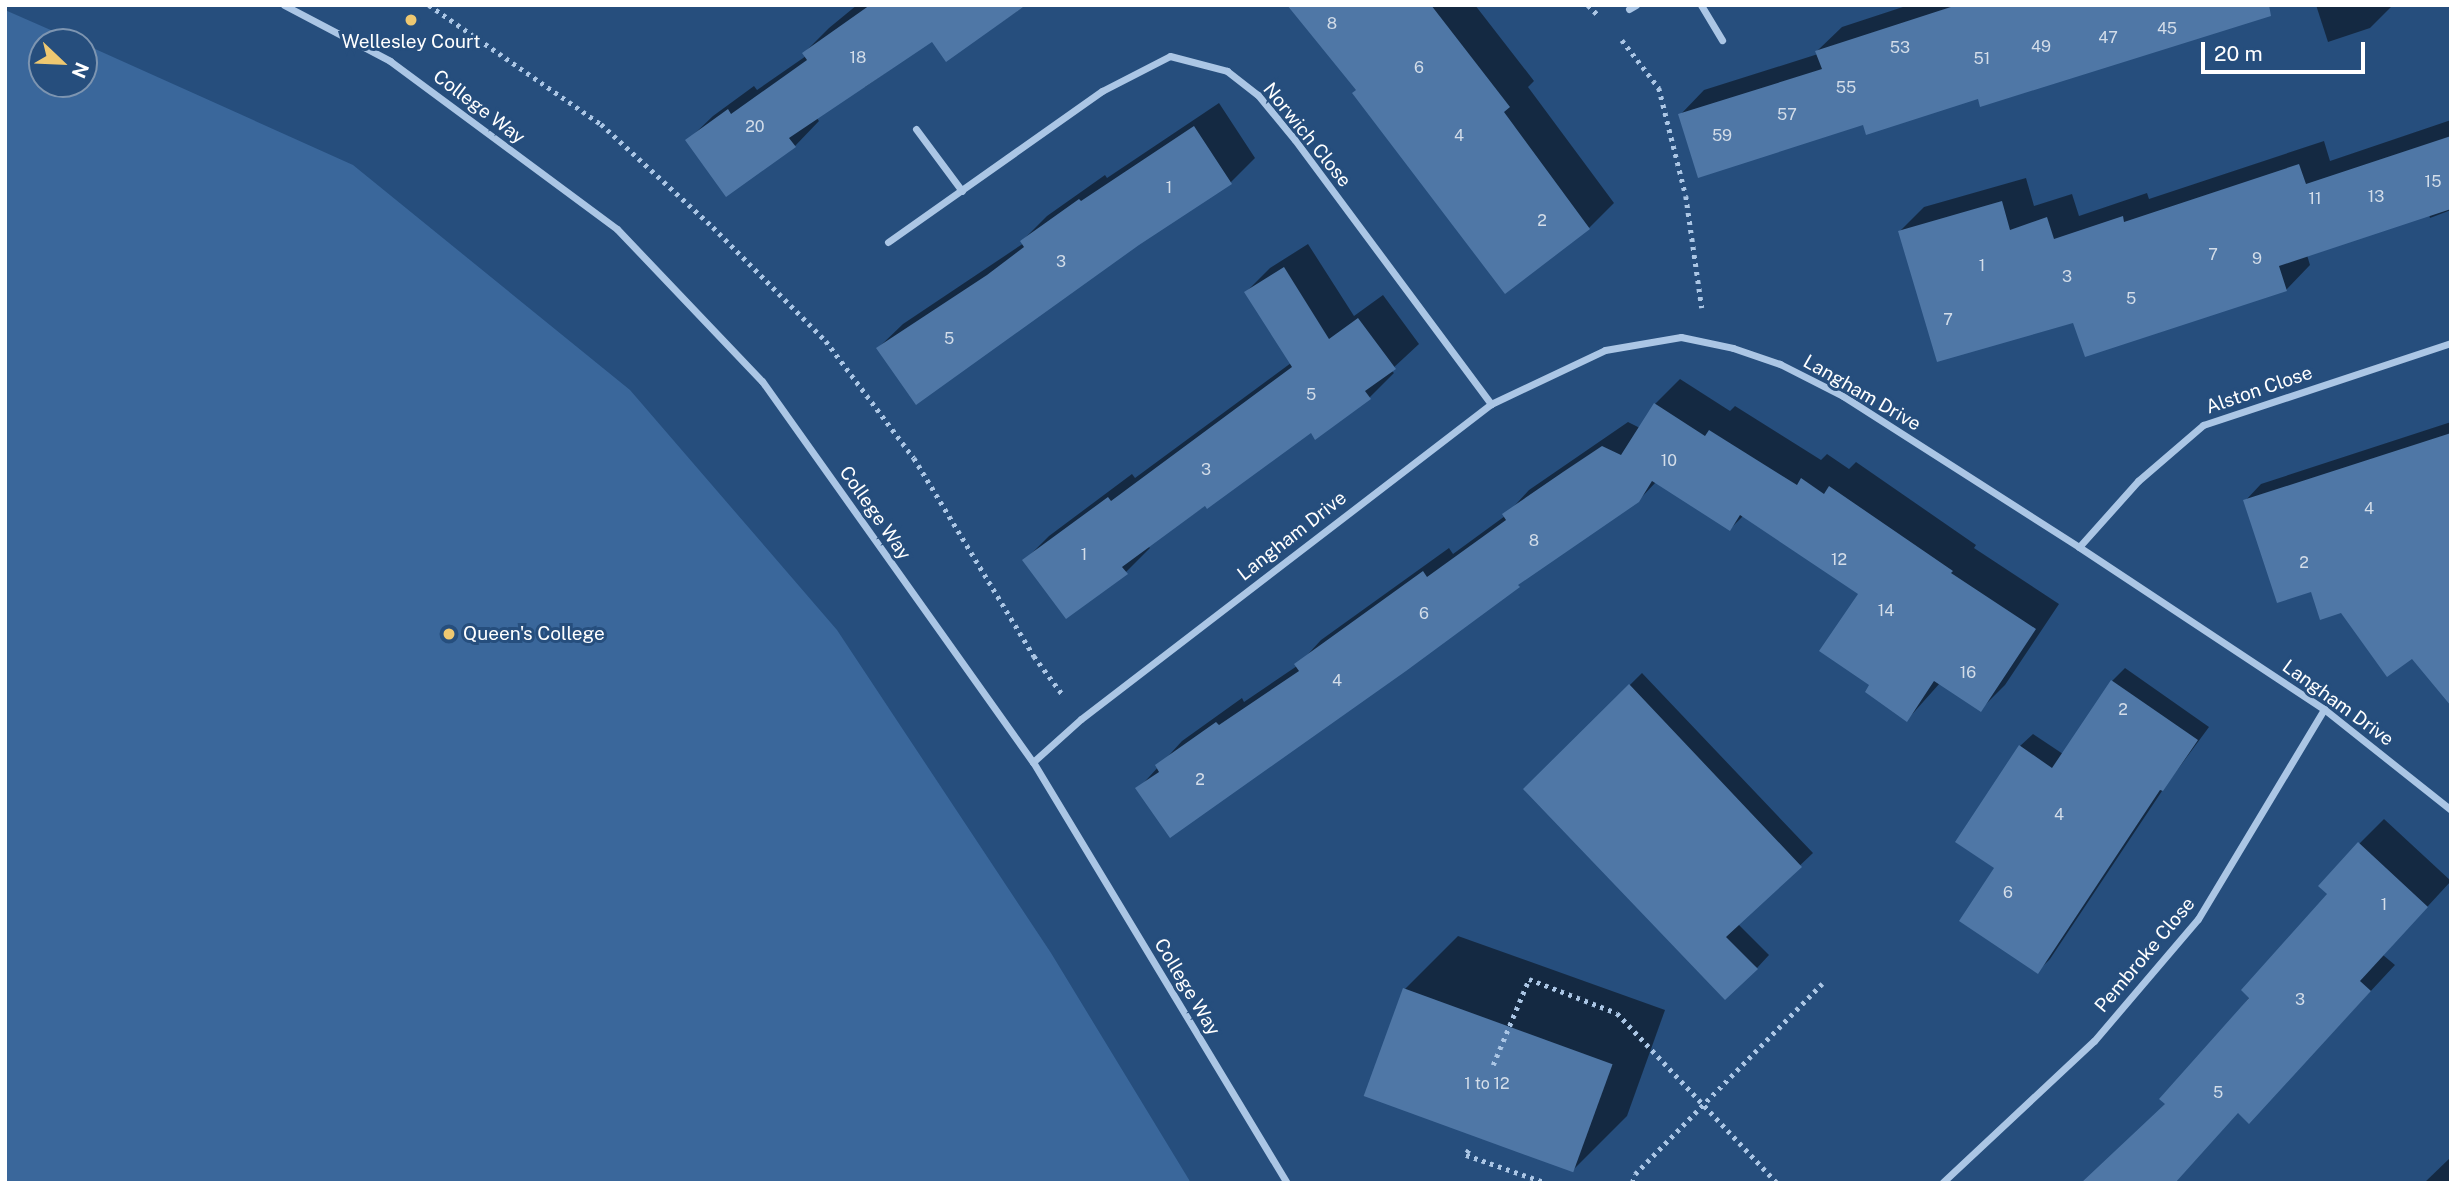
<!DOCTYPE html>
<html>
<head>
<meta charset="utf-8">
<style>
  body { margin:0 }
  #map { position:relative; width:2456px; height:1188px; overflow:hidden; background:#264e7d; font-family:"Public Sans",sans-serif }
  div>[style] { position:absolute }
  .green>* { inset:0; background:#3a679b }
  .shadow>* { inset:0; background:#0007 }
  .building>* { inset:0; background:#4f77a6; transform-origin:0 0 }
  .path>* { height:4.5px; margin-top:-2.25px; transform-origin:0; background:repeating-linear-gradient(90deg,#abc6e5 0 3.5px,transparent 0 8.5px) }
  .minor>* { height:7px; margin:-3.5px; padding:0 3.5px; transform-origin:3.5px; border-radius:3.5px; background:#abc6e5 }
  .dots>* { width:19px; height:19px; translate:-50% -50%; box-sizing:border-box; border:4px solid #264e7d; border-radius:50% }
  span { translate:-50% -50%; white-space:nowrap; text-align:center; line-height:1.15; -webkit-text-stroke:6px #264e7d; paint-order:stroke }
  .number-label { font-size:16px; color:#d3dde9 }
  .number-label span { -webkit-text-stroke-width:0 }
  .poi-label { font-size:19px; color:#fff }
  .left { translate:0 -50%; text-align:left }
  .street-label { font-size:19px; color:#fff }
  .frame { position:absolute; inset:0; border:7px solid #fff; pointer-events:none }
  .north { position:absolute; left:28px; top:28px; width:70px; height:70px; box-sizing:border-box; background:#264e7d; border:2px solid #7d95b1; border-radius:50%; rotate:113deg; font-size:19px; font-weight:700; line-height:28px; text-align:center; color:#fff }
  .north::after { content:''; display:block; margin:auto; width:24px; height:32px; background:#eec871; clip-path:polygon(50% 0,100% 100%,50% 72%,0 100%) }
  .scale { position:absolute; left:2201px; top:42px; width:164px; height:32px; box-sizing:border-box; border:4px solid #fff; border-top:0; padding-left:9px; font-size:21px; line-height:24px; white-space:nowrap; color:#fff; -webkit-text-stroke:5px #264e7d; paint-order:stroke }
</style>
</head>
<body>
<div id="map">
  <div class="green">
    <i style="clip-path:polygon(5px 10px,78px 42px,42px 42px,42px 84px,84px 84px,84px 44px,353px 165px,630px 390px,837px 630px,1051px 953px,1191px 1183px,5px 1183px)"></i>
  </div>
  <div class="shadow">
    <i style="clip-path:polygon(857px 5px,1026px 5px,946px 60px,932px 40px,865px 87px,863px 84px,816px 117px,819px 121px,795px 146px,688px 140px,713px 116px,754px 86px,757px 90px,806px 56px,804px 53px,829px 28px)"></i>
    <i style="clip-path:polygon(1290px 5px,1475px 5px,1534px 81px,1528px 87px,1614px 203px,1589px 228px,1358px 89px)"></i>
    <i style="clip-path:polygon(1909px 5px,2254px 5px,1979px 97px,1865px 123px,1680px 115px,1704px 90px,1818px 54px,1817px 51px,1842px 27px)"></i>
    <i style="clip-path:polygon(2316px 5px,2393px 5px,2370px 28px,2328px 42px)"></i>
    <i style="clip-path:polygon(1219px 103px,1255px 158px,1230px 183px,878px 348px,903px 324px,1024px 243px,1022px 241px,1047px 216px,1105px 175px,1107px 178px)"></i>
    <i style="clip-path:polygon(2451px 120px,2451px 210px,2430px 218px,2429px 214px,2307px 255px,2310px 265px,2286px 290px,2074px 320px,1900px 231px,1924px 207px,2026px 178px,2034px 206px,2072px 194px,2079px 216px,2147px 193px,2149px 199px,2324px 141px,2330px 161px)"></i>
    <i style="clip-path:polygon(1308px 244px,1354px 316px,1383px 295px,1419px 344px,1391px 370px,1394px 373px,1370px 397px,1315px 437px,1311px 431px,1148px 546px,1150px 548px,1126px 572px,1025px 560px,1049px 536px,1132px 474px,1135px 478px,1291px 363px,1246px 292px,1270px 268px)"></i>
    <i style="clip-path:polygon(1680px 379px,1730px 411px,1735px 406px,1821px 460px,1827px 454px,1849px 469px,1856px 462px,1976px 545px,1974px 548px,2059px 604px,2005px 685px,1980px 710px,1940px 683px,1907px 720px,1871px 685px,1861px 594px,1744px 515px,1730px 529px,1656px 482px,1638px 501px,1530px 575px,1405px 670px,1138px 789px,1182px 741px,1242px 698px,1244px 702px,1297px 666px,1321px 640px,1449px 548px,1453px 554px,1505px 516px,1529px 490px,1628px 422px,1640px 428px,1655px 404px)"></i>
    <i style="clip-path:polygon(2451px 422px,2451px 703px,2413px 657px,2312px 589px,2245px 501px,2261px 484px)"></i>
    <i style="clip-path:polygon(2125px 668px,2209px 727px,2164px 788px,2050px 959px,2038px 971px,1997px 868px,2020px 746px,2033px 734px,2063px 754px,2112px 681px)"></i>
    <i style="clip-path:polygon(1642px 673px,1813px 853px,1738px 924px,1769px 955px,1757px 968px,1525px 789px)"></i>
    <i style="clip-path:polygon(2384px 819px,2451px 881px,2383px 955px,2395px 965px,2249px 1122px,2238px 1112px,2167px 1103px,2330px 894px,2359px 844px)"></i>
    <i style="clip-path:polygon(1458px 936px,1665px 1010px,1627px 1116px,1574px 1169px,1405px 989px)"></i>
    <i style="clip-path:polygon(2451px 1157px,2451px 1183px,2424px 1183px)"></i>
  </div>
  <div class="building">
    <i style="clip-path:polygon(870px 5px,1026px 5px,946px 62px,932px 42px,789px 138px,796px 147px,726px 197px,685px 140px,728px 109px,731px 114px,807px 60px,802px 53px)"></i>
    <i style="clip-path:polygon(1287px 5px,1431px 5px,1510px 107px,1504px 112px,1590px 229px,1505px 294px,1352px 93px,1356px 90px)"></i>
    <i style="clip-path:polygon(1957px 5px,2269px 5px,2271px 16px,1980px 107px,1978px 99px,1866px 135px,1863px 125px,1698px 178px,1678px 114px,1822px 69px,1815px 51px)"></i>
    <i style="clip-path:polygon(1194px 126px,1232px 184px,1139px 245px,916px 405px,876px 348px,987px 275px,1024px 247px,1020px 241px,1079px 199px,1081px 201px)"></i>
    <i style="clip-path:polygon(2451px 136px,2451px 209px,2279px 266px,2287px 291px,2085px 357px,2073px 323px,1937px 362px,1898px 231px,2002px 201px,2010px 230px,2047px 217px,2054px 239px,2123px 216px,2124px 222px,2299px 164px,2306px 184px)"></i>
    <i style="clip-path:polygon(1284px 267px,1329px 339px,1358px 318px,1396px 369px,1365px 391px,1371px 399px,1315px 440px,1311px 433px,1207px 509px,1205px 506px,1122px 567px,1128px 574px,1066px 619px,1022px 560px,1108px 497px,1111px 501px,1292px 367px,1244px 292px)"></i>
    <i style="clip-path:polygon(1654px 403px,1705px 436px,1709px 430px,1797px 485px,1801px 478px,1824px 494px,1829px 486px,1953px 571px,1951px 573px,2036px 629px,1981px 712px,1934px 681px,1907px 722px,1865px 692px,1869px 685px,1819px 651px,1858px 594px,1740px 515px,1730px 531px,1652px 481px,1639px 502px,1518px 585px,1520px 587px,1406px 671px,1170px 838px,1135px 788px,1159px 772px,1155px 765px,1216px 722px,1219px 725px,1299px 671px,1294px 664px,1423px 571px,1427px 577px,1506px 520px,1502px 514px,1563px 472px,1602px 446px,1621px 455px)"></i>
    <i style="clip-path:polygon(2451px 433px,2451px 706px,2412px 659px,2387px 677px,2341px 613px,2320px 620px,2311px 592px,2277px 603px,2243px 500px)"></i>
    <i style="clip-path:polygon(2111px 680px,2198px 740px,2163px 791px,2160px 790px,2038px 974px,1959px 921px,1994px 868px,1955px 842px,2019px 745px,2052px 768px)"></i>
    <i style="clip-path:polygon(1629px 684px,1802px 867px,1726px 937px,1758px 969px,1725px 1000px,1523px 789px)"></i>
    <i style="clip-path:polygon(2358px 842px,2428px 907px,2360px 981px,2371px 991px,2249px 1124px,2238px 1113px,2175px 1183px,2081px 1183px,2165px 1104px,2159px 1099px,2249px 998px,2241px 990px,2327px 894px,2318px 886px)"></i>
    <i style="left:1403px;top:988px;width:223px;height:115px;rotate:20deg"></i>
  </div>
  <div class="path">
    <i style="left:429px;top:5px;width:209px;rotate:34.7deg"></i>
    <i style="left:601px;top:124px;width:152px;rotate:42.6deg"></i>
    <i style="left:713px;top:227px;width:161px;rotate:45.3deg"></i>
    <i style="left:826px;top:341px;width:146px;rotate:53.1deg"></i>
    <i style="left:914px;top:458px;width:232px;rotate:58.8deg"></i>
    <i style="left:1034px;top:656px;width:49px;rotate:53.4deg"></i>
    <i style="left:1588px;top:5px;width:13px;rotate:45deg"></i>
    <i style="left:1622px;top:40px;width:61px;rotate:52.4deg"></i>
    <i style="left:1659px;top:88px;width:111px;rotate:76deg"></i>
    <i style="left:1686px;top:196px;width:113px;rotate:81.9deg"></i>
    <i style="left:1493px;top:1065px;width:93px;rotate:-67.3deg"></i>
    <i style="left:1529px;top:979px;width:94px;rotate:21.1deg"></i>
    <i style="left:1617px;top:1013px;width:233px;rotate:46.7deg"></i>
    <i style="left:1469px;top:1150px;width:6px;rotate:121deg"></i>
    <i style="left:1466px;top:1155px;width:86px;rotate:19.1deg"></i>
    <i style="left:1632px;top:1183px;width:9px;rotate:-72deg"></i>
    <i style="left:1635px;top:1174px;width:267px;rotate:-45.5deg"></i>
  </div>
  <div class="minor">
    <i style="left:284px;top:5px;width:120px;rotate:27.8deg"></i>
    <i style="left:390px;top:61px;width:282px;rotate:36.5deg"></i>
    <i style="left:617px;top:229px;width:210px;rotate:46.4deg"></i>
    <i style="left:762px;top:381px;width:468px;rotate:54.6deg"></i>
    <i style="left:1033px;top:762px;width:492px;rotate:58.9deg"></i>
    <i style="left:1701px;top:5px;width:41px;rotate:59deg"></i>
    <i style="left:1629px;top:9px;width:8px;rotate:-30deg"></i>
    <i style="left:916px;top:129px;width:77px;rotate:53.4deg"></i>
    <i style="left:888px;top:242px;width:262px;rotate:-35.2deg"></i>
    <i style="left:1102px;top:91px;width:76px;rotate:-27.2deg"></i>
    <i style="left:1170px;top:56px;width:59px;rotate:14.7deg"></i>
    <i style="left:1227px;top:71px;width:39px;rotate:38deg"></i>
    <i style="left:1258px;top:95px;width:58px;rotate:50.6deg"></i>
    <i style="left:1295px;top:140px;width:329px;rotate:53.4deg"></i>
    <i style="left:2079px;top:547px;width:89px;rotate:-48.2deg"></i>
    <i style="left:2138px;top:481px;width:86px;rotate:-40.7deg"></i>
    <i style="left:2203px;top:425px;width:261px;rotate:-18.3deg"></i>
    <i style="left:1033px;top:762px;width:64px;rotate:-41.9deg"></i>
    <i style="left:1081px;top:719px;width:517px;rotate:-37.53deg"></i>
    <i style="left:1491px;top:404px;width:126px;rotate:-25.3deg"></i>
    <i style="left:1605px;top:350px;width:77px;rotate:-9.7deg"></i>
    <i style="left:1681px;top:337px;width:53px;rotate:11.9deg"></i>
    <i style="left:1733px;top:348px;width:50px;rotate:18.8deg"></i>
    <i style="left:1780px;top:364px;width:71px;rotate:26.9deg"></i>
    <i style="left:1843px;top:396px;width:280px;rotate:32.6deg"></i>
    <i style="left:2079px;top:547px;width:294px;rotate:33.5deg"></i>
    <i style="left:2324px;top:709px;width:162px;rotate:38.5deg"></i>
    <i style="left:1942px;top:1183px;width:208px;rotate:-43.1deg"></i>
    <i style="left:2094px;top:1041px;width:160px;rotate:-49.6deg"></i>
    <i style="left:2198px;top:919px;width:245px;rotate:-59deg"></i>
  </div>
  <div class="dots">
    <i style="left:411px;top:20px;background:#eec871"></i>
    <i style="left:449px;top:634px;background:#eec871"></i>
  </div>
  <div class="number-label">
    <span style="left:1332px;top:24px">8</span>
    <span style="left:2167px;top:29px">45</span>
    <span style="left:2108px;top:38px">47</span>
    <span style="left:2041px;top:47px">49</span>
    <span style="left:1900px;top:48px">53</span>
    <span style="left:858px;top:58px">18</span>
    <span style="left:1982px;top:59px">51</span>
    <span style="left:1419px;top:68px">6</span>
    <span style="left:1846px;top:88px">55</span>
    <span style="left:1787px;top:115px">57</span>
    <span style="left:755px;top:127px">20</span>
    <span style="left:1459px;top:136px">4</span>
    <span style="left:1722px;top:136px">59</span>
    <span style="left:2433px;top:182px">15</span>
    <span style="left:1169px;top:188px">1</span>
    <span style="left:2376px;top:197px">13</span>
    <span style="left:2315px;top:199px">11</span>
    <span style="left:1542px;top:221px">2</span>
    <span style="left:2213px;top:255px">7</span>
    <span style="left:2257px;top:259px">9</span>
    <span style="left:1061px;top:262px">3</span>
    <span style="left:1982px;top:266px">1</span>
    <span style="left:2067px;top:277px">3</span>
    <span style="left:2131px;top:299px">5</span>
    <span style="left:1948px;top:320px">7</span>
    <span style="left:949px;top:339px">5</span>
    <span style="left:1311px;top:395px">5</span>
    <span style="left:1669px;top:461px">10</span>
    <span style="left:1206px;top:470px">3</span>
    <span style="left:2369px;top:509px">4</span>
    <span style="left:1534px;top:541px">8</span>
    <span style="left:1084px;top:555px">1</span>
    <span style="left:1839px;top:560px">12</span>
    <span style="left:2304px;top:563px">2</span>
    <span style="left:1886px;top:611px">14</span>
    <span style="left:1424px;top:614px">6</span>
    <span style="left:1968px;top:673px">16</span>
    <span style="left:1337px;top:681px">4</span>
    <span style="left:2123px;top:710px">2</span>
    <span style="left:1200px;top:780px">2</span>
    <span style="left:2059px;top:815px">4</span>
    <span style="left:2008px;top:893px">6</span>
    <span style="left:2384px;top:905px">1</span>
    <span style="left:2300px;top:1000px">3</span>
    <span style="left:1487px;top:1084px">1 to 12</span>
    <span style="left:2218px;top:1093px">5</span>
  </div>
  <div class="poi-label">
    <span style="left:411px;top:42px">Wellesley Court</span>
    <span class="left" style="left:463px;top:634px">Queen's College</span>
  </div>
  <div class="street-label">
    <span style="left:479px;top:107px;rotate:37deg">College Way</span>
    <span style="left:1307px;top:135px;rotate:51deg">Norwich Close</span>
    <span style="left:2259px;top:390px;rotate:-19deg">Alston Close</span>
    <span style="left:1862px;top:393px;rotate:30deg">Langham Drive</span>
    <span style="left:875px;top:513px;rotate:55deg">College Way</span>
    <span style="left:1292px;top:536px;rotate:-38deg">Langham Drive</span>
    <span style="left:2338px;top:703px;rotate:36deg">Langham Drive</span>
    <span style="left:2145px;top:955px;rotate:-50deg">Pembroke Close</span>
    <span style="left:1187px;top:987px;rotate:59deg">College Way</span>
  </div>
  <div class="frame"></div>
  <div class="north">N</div>
  <div class="scale">20 m</div>
</div>
</body>
</html>
